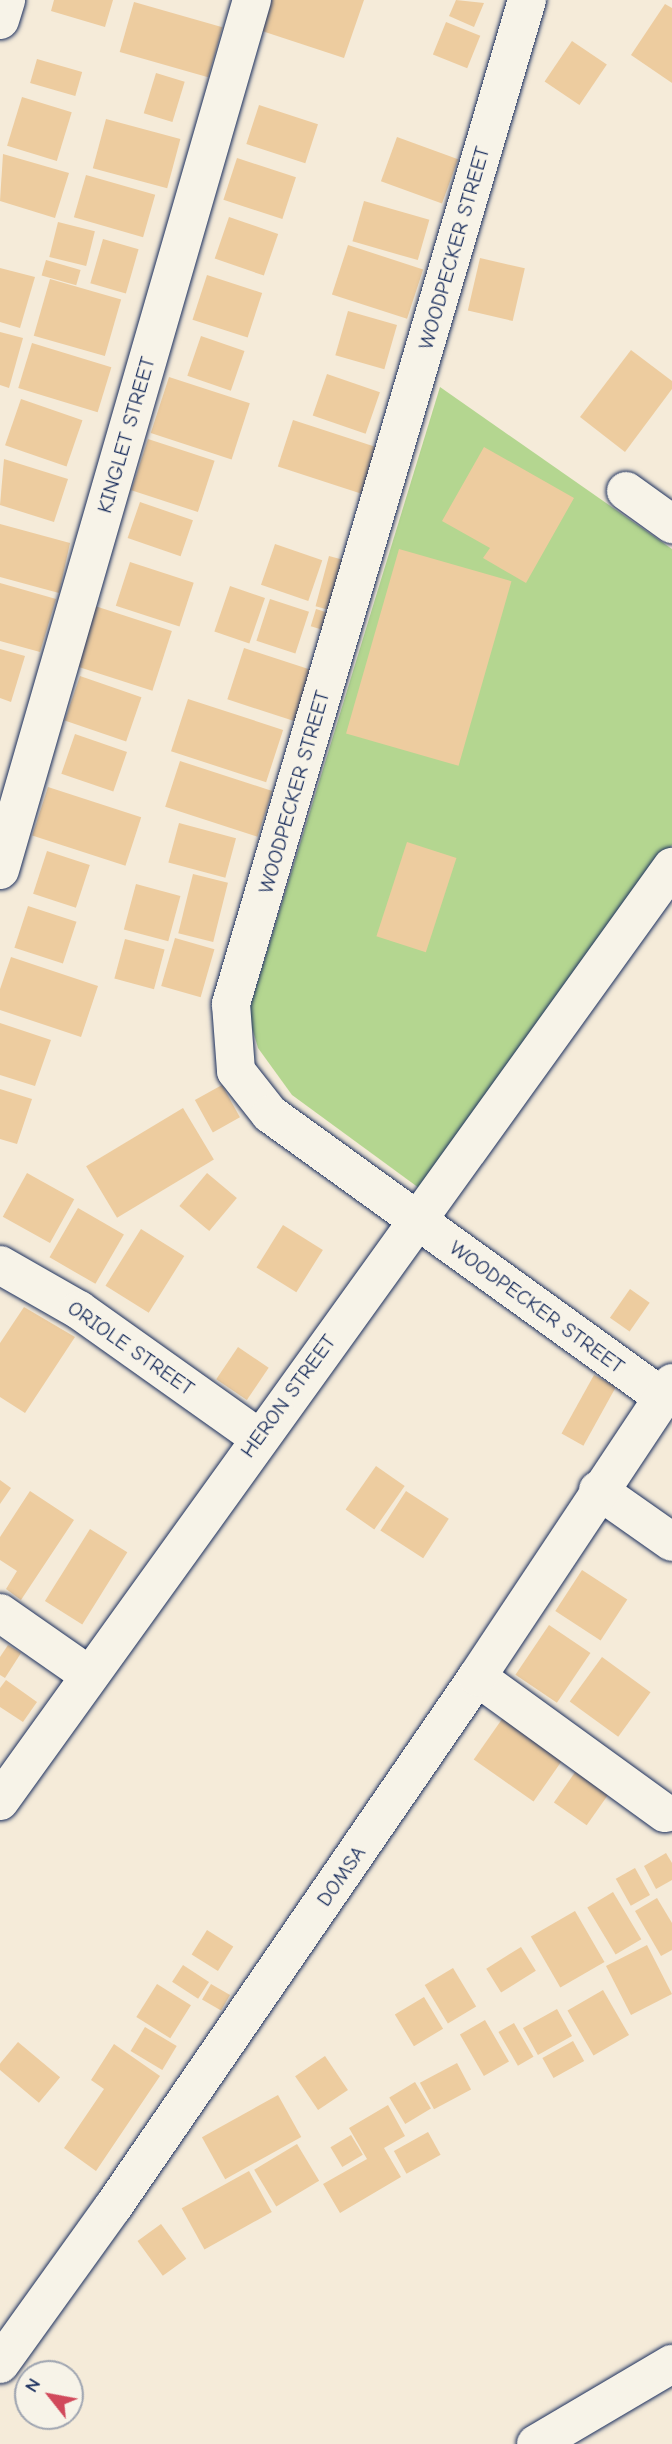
<!DOCTYPE html>
<html>
<head>
<meta charset="utf-8">
<style>
  body { margin:0 }
  #map { position:relative; width:672px; height:2444px; overflow:hidden; background:#f5ebd9; font-family:"Comic Neue",sans-serif }
  div>[style] { position:absolute }
  .green>* { inset:0; background:#b4d690 }
  .building>* { inset:0; background:#edcc9f; transform-origin:0 0 }
  .roads { filter:drop-shadow(0 0 2px #1b2f5e) drop-shadow(0 0 2px #1b2f5e) }
  .minor>* { height:38px; margin:-19px; padding:0 19px; transform-origin:19px; border-radius:19px; background:#f7f3e8 }
  .major>* { height:38px; margin:-19px; padding:0 19px; transform-origin:19px; border-radius:19px; background:#f7f3e8 }
  span { translate:-50% -50%; white-space:nowrap; text-align:center; line-height:1.15; -webkit-text-stroke:6px #f7f3e8; paint-order:stroke }
  .street-label { font-size:21px; color:#1b2f5e }
  .north { position:absolute; left:14px; top:2360px; width:70px; height:70px; box-sizing:border-box; background:#f7f3e8; border:2px solid #9fa5b1; border-radius:50%; rotate:301deg; font-size:19px; font-weight:700; line-height:28px; text-align:center; color:#1b2f5e }
  .north::after { content:''; display:block; margin:auto; width:24px; height:32px; background:#d1495b; clip-path:polygon(50% 0,100% 100%,50% 72%,0 100%) }
</style>
</head>
<body>
<div id="map">
  <div class="green">
    <i style="clip-path:polygon(440px 387px,672px 549px,672px 845px,419px 1188px,292px 1095px,258px 1048px,248px 1014px)"></i>
  </div>
  <div class="building">
    <i style="clip-path:polygon(54px 0,113px 0,105px 27px,51px 11px)"></i>
    <i style="clip-path:polygon(272px 0,364px 0,344px 58px,262px 31px)"></i>
    <i style="clip-path:polygon(456px 0,484px 3px,474px 27px,449px 16px)"></i>
    <i style="left:134px;top:2px;width:92px;height:52px;rotate:16deg"></i>
    <i style="clip-path:polygon(665px 4px,672px 8px,672px 83px,631px 55px)"></i>
    <i style="left:446px;top:22px;width:37px;height:35px;rotate:22deg"></i>
    <i style="left:572px;top:41px;width:42px;height:49px;rotate:34deg"></i>
    <i style="left:37px;top:59px;width:47px;height:25px;rotate:16deg"></i>
    <i style="left:156px;top:73px;width:30px;height:42px;rotate:17deg"></i>
    <i style="left:22px;top:97px;width:52px;height:51px;rotate:17deg"></i>
    <i style="left:259px;top:105px;width:62px;height:41px;rotate:18deg"></i>
    <i style="left:106px;top:119px;width:77px;height:51px;rotate:15deg"></i>
    <i style="left:397px;top:137px;width:65px;height:47px;rotate:20deg"></i>
    <i style="clip-path:polygon(3px 154px,69px 173px,55px 218px,0 201px)"></i>
    <i style="left:237px;top:158px;width:62px;height:44px;rotate:18deg"></i>
    <i style="left:86px;top:175px;width:72px;height:44px;rotate:16deg"></i>
    <i style="left:364px;top:201px;width:68px;height:42px;rotate:16deg"></i>
    <i style="left:229px;top:217px;width:52px;height:44px;rotate:19deg"></i>
    <i style="left:58px;top:222px;width:38px;height:36px;rotate:14deg"></i>
    <i style="left:103px;top:239px;width:37px;height:46px;rotate:16deg"></i>
    <i style="left:348px;top:245px;width:79px;height:52px;rotate:18deg"></i>
    <i style="left:480px;top:258px;width:46px;height:54px;rotate:13deg"></i>
    <i style="left:46px;top:260px;width:36px;height:16px;rotate:16deg"></i>
    <i style="clip-path:polygon(0 268px,35px 277px,20px 328px,0 322px)"></i>
    <i style="left:207px;top:275px;width:58px;height:47px;rotate:18deg"></i>
    <i style="left:50px;top:279px;width:74px;height:59px;rotate:16deg"></i>
    <i style="left:348px;top:311px;width:51px;height:46px;rotate:16deg"></i>
    <i style="clip-path:polygon(0 332px,23px 338px,9px 388px,0 385px)"></i>
    <i style="left:201px;top:336px;width:46px;height:42px;rotate:19deg"></i>
    <i style="left:32px;top:343px;width:83px;height:47px;rotate:17deg"></i>
    <i style="clip-path:polygon(631px 350px,672px 381px,672px 389px,625px 452px,580px 417px)"></i>
    <i style="left:327px;top:374px;width:56px;height:44px;rotate:19deg"></i>
    <i style="left:169px;top:377px;width:85px;height:59px;rotate:18deg"></i>
    <i style="left:21px;top:399px;width:65px;height:49px;rotate:19deg"></i>
    <i style="left:293px;top:420px;width:96px;height:49px;rotate:18deg"></i>
    <i style="left:148px;top:439px;width:70px;height:54px;rotate:18deg"></i>
    <i style="clip-path:polygon(484px 447px,574px 498px,526px 583px,483px 558px,490px 548px,442px 521px)"></i>
    <i style="clip-path:polygon(4px 459px,68px 479px,54px 522px,0 505px)"></i>
    <i style="left:140px;top:502px;width:56px;height:38px;rotate:19deg"></i>
    <i style="clip-path:polygon(0 524px,70px 543px,59px 593px,0 577px)"></i>
    <i style="left:275px;top:544px;width:50px;height:43px;rotate:19deg"></i>
    <i style="left:399px;top:549px;width:117px;height:192px;rotate:16deg"></i>
    <i style="left:329px;top:556px;width:20px;height:52px;rotate:15deg"></i>
    <i style="left:130px;top:562px;width:67px;height:46px;rotate:18deg"></i>
    <i style="clip-path:polygon(0 583px,56px 599px,40px 652px,0 641px)"></i>
    <i style="left:230px;top:586px;width:37px;height:48px;rotate:19deg"></i>
    <i style="left:270px;top:599px;width:41px;height:44px;rotate:18deg"></i>
    <i style="left:92px;top:605px;width:84px;height:63px;rotate:18deg"></i>
    <i style="left:316px;top:609px;width:21px;height:18px;rotate:17deg"></i>
    <i style="left:244px;top:648px;width:75px;height:54px;rotate:18deg"></i>
    <i style="clip-path:polygon(0 649px,25px 656px,11px 702px,0 698px)"></i>
    <i style="left:80px;top:676px;width:65px;height:47px;rotate:19deg"></i>
    <i style="left:188px;top:699px;width:100px;height:55px;rotate:18deg"></i>
    <i style="left:75px;top:734px;width:55px;height:42px;rotate:19deg"></i>
    <i style="left:180px;top:761px;width:97px;height:48px;rotate:18deg"></i>
    <i style="left:48px;top:787px;width:98px;height:51px;rotate:18deg"></i>
    <i style="left:179px;top:823px;width:59px;height:41px;rotate:15deg"></i>
    <i style="left:407px;top:842px;width:52px;height:99px;rotate:18deg"></i>
    <i style="left:47px;top:851px;width:45px;height:45px;rotate:18deg"></i>
    <i style="left:193px;top:874px;width:36px;height:61px;rotate:14deg"></i>
    <i style="left:136px;top:884px;width:46px;height:47px;rotate:15deg"></i>
    <i style="left:28px;top:906px;width:51px;height:44px;rotate:18deg"></i>
    <i style="left:175px;top:938px;width:41px;height:50px;rotate:16deg"></i>
    <i style="left:125px;top:939px;width:41px;height:41px;rotate:15deg"></i>
    <i style="clip-path:polygon(11px 957px,98px 986px,81px 1037px,0 1010px,0 989px)"></i>
    <i style="clip-path:polygon(0 1023px,51px 1040px,35px 1086px,0 1075px)"></i>
    <i style="left:222px;top:1085px;width:37px;height:31px;rotate:61deg"></i>
    <i style="clip-path:polygon(0 1089px,32px 1099px,17px 1144px,0 1139px)"></i>
    <i style="left:183px;top:1108px;width:60px;height:113px;rotate:59deg"></i>
    <i style="left:27px;top:1173px;width:54px;height:50px;rotate:29deg"></i>
    <i style="left:207px;top:1173px;width:39px;height:43px;rotate:40deg"></i>
    <i style="left:78px;top:1208px;width:53px;height:57px;rotate:30deg"></i>
    <i style="left:283px;top:1225px;width:47px;height:50px;rotate:32deg"></i>
    <i style="left:141px;top:1229px;width:51px;height:67px;rotate:32deg"></i>
    <i style="left:630px;top:1289px;width:24px;height:35px;rotate:35deg"></i>
    <i style="clip-path:polygon(24px 1307px,75px 1337px,25px 1413px,0 1397px,0 1343px)"></i>
    <i style="left:238px;top:1347px;width:37px;height:39px;rotate:34deg"></i>
    <i style="left:594px;top:1375px;width:25px;height:67px;rotate:29deg"></i>
    <i style="left:376px;top:1466px;width:35px;height:53px;rotate:35deg"></i>
    <i style="clip-path:polygon(0 1480px,11px 1488px,0 1504px)"></i>
    <i style="clip-path:polygon(30px 1491px,74px 1520px,21px 1600px,6px 1589px,17px 1571px,0 1560px,0 1537px)"></i>
    <i style="left:406px;top:1491px;width:51px;height:47px;rotate:33deg"></i>
    <i style="left:90px;top:1529px;width:44px;height:85px;rotate:32deg"></i>
    <i style="left:582px;top:1570px;width:54px;height:49px;rotate:33deg"></i>
    <i style="left:549px;top:1625px;width:50px;height:60px;rotate:34deg"></i>
    <i style="clip-path:polygon(8px 1645px,21px 1653px,5px 1678px,0 1675px,0 1657px)"></i>
    <i style="left:602px;top:1657px;width:60px;height:55px;rotate:36deg"></i>
    <i style="clip-path:polygon(6px 1680px,37px 1702px,23px 1722px,0 1707px,0 1688px)"></i>
    <i style="left:507px;top:1712px;width:73px;height:58px;rotate:35deg"></i>
    <i style="left:578px;top:1768px;width:40px;height:42px;rotate:35deg"></i>
    <i style="clip-path:polygon(666px 1853px,672px 1863px,672px 1880px,656px 1889px,644px 1866px)"></i>
    <i style="left:635px;top:1868px;width:31px;height:22px;rotate:61deg"></i>
    <i style="left:613px;top:1892px;width:55px;height:30px;rotate:59deg"></i>
    <i style="clip-path:polygon(657px 1898px,672px 1923px,672px 1950px,661px 1956px,635px 1911px)"></i>
    <i style="left:575px;top:1911px;width:59px;height:51px;rotate:60deg"></i>
    <i style="left:207px;top:1930px;width:31px;height:29px;rotate:32deg"></i>
    <i style="left:647px;top:1945px;width:55px;height:46px;rotate:63deg"></i>
    <i style="left:521px;top:1947px;width:28px;height:41px;rotate:58deg"></i>
    <i style="left:183px;top:1965px;width:31px;height:20px;rotate:33deg"></i>
    <i style="left:453px;top:1968px;width:45px;height:33px;rotate:59deg"></i>
    <i style="left:157px;top:1984px;width:40px;height:39px;rotate:32deg"></i>
    <i style="left:211px;top:1984px;width:22px;height:18px;rotate:30deg"></i>
    <i style="left:603px;top:1990px;width:52px;height:41px;rotate:60deg"></i>
    <i style="left:424px;top:1997px;width:37px;height:34px;rotate:59deg"></i>
    <i style="left:557px;top:2009px;width:31px;height:39px;rotate:61deg"></i>
    <i style="left:485px;top:2020px;width:48px;height:29px;rotate:60deg"></i>
    <i style="left:514px;top:2023px;width:39px;height:18px;rotate:60deg"></i>
    <i style="left:145px;top:2027px;width:37px;height:28px;rotate:31deg"></i>
    <i style="left:573px;top:2041px;width:23px;height:35px;rotate:61deg"></i>
    <i style="left:18px;top:2042px;width:55px;height:33px;rotate:40deg"></i>
    <i style="clip-path:polygon(114px 2044px,160px 2076px,96px 2171px,64px 2148px,104px 2089px,91px 2080px)"></i>
    <i style="left:325px;top:2056px;width:41px;height:36px;rotate:56deg"></i>
    <i style="left:457px;top:2063px;width:30px;height:42px;rotate:62deg"></i>
    <i style="left:415px;top:2082px;width:31px;height:30px;rotate:59deg"></i>
    <i style="left:278px;top:2095px;width:48px;height:87px;rotate:61deg"></i>
    <i style="clip-path:polygon(388px 2105px,405px 2136px,384px 2148px,401px 2177px,340px 2213px,323px 2184px,367px 2159px,349px 2128px)"></i>
    <i style="left:428px;top:2132px;width:26px;height:39px;rotate:61deg"></i>
    <i style="left:351px;top:2135px;width:23px;height:24px;rotate:59deg"></i>
    <i style="left:297px;top:2144px;width:43px;height:50px;rotate:59deg"></i>
    <i style="left:249px;top:2171px;width:47px;height:77px;rotate:61deg"></i>
    <i style="left:161px;top:2224px;width:43px;height:29px;rotate:54deg"></i>
  </div>
  <div class="roads">
    <div class="minor">
      <i style="left:527px;top:0;width:1047px;rotate:106.43deg"></i>
      <i style="left:231px;top:1004px;width:67px;rotate:85.7deg"></i>
      <i style="left:236px;top:1071px;width:55px;rotate:51.7deg"></i>
      <i style="left:270px;top:1114px;width:483px;rotate:35.8deg"></i>
      <i style="left:0;top:20px;width:21px;rotate:-73deg"></i>
      <i style="left:626px;top:491px;width:57px;rotate:35.7deg"></i>
      <i style="left:0;top:870px;width:906px;rotate:-73.85deg"></i>
      <i style="left:0;top:1265px;width:91px;rotate:29.7deg"></i>
      <i style="left:79px;top:1310px;width:219px;rotate:35.4deg"></i>
      <i style="left:598px;top:1490px;width:90px;rotate:35.1deg"></i>
      <i style="left:0;top:1613px;width:108px;rotate:34.9deg"></i>
      <i style="left:477px;top:1677px;width:232px;rotate:35.9deg"></i>
      <i style="left:0;top:1801px;width:1151px;rotate:-54.27deg"></i>
      <i style="left:536px;top:2444px;width:158px;rotate:-30.5deg"></i>
    </div>
    <div class="major">
      <i style="left:0;top:2364px;width:193px;rotate:-54.3deg"></i>
      <i style="left:113px;top:2207px;width:643px;rotate:-55.52deg"></i>
      <i style="left:477px;top:1677px;width:353px;rotate:-56.4deg"></i>
    </div>
  </div>
  <div class="street-label">
    <span style="left:454px;top:248px;rotate:-74deg">WOODPECKER STREET</span>
    <span style="left:126px;top:435px;rotate:-74deg">KINGLET STREET</span>
    <span style="left:294px;top:792px;rotate:-74deg">WOODPECKER STREET</span>
    <span style="left:537px;top:1307px;rotate:36deg">WOODPECKER STREET</span>
    <span style="left:131px;top:1348px;rotate:35deg">ORIOLE STREET</span>
    <span style="left:288px;top:1396px;rotate:-54deg">HERON STREET</span>
    <span style="left:341px;top:1876px;rotate:-55deg">DOMSA</span>
  </div>
  <div class="north">N</div>
</div>
</body>
</html>
